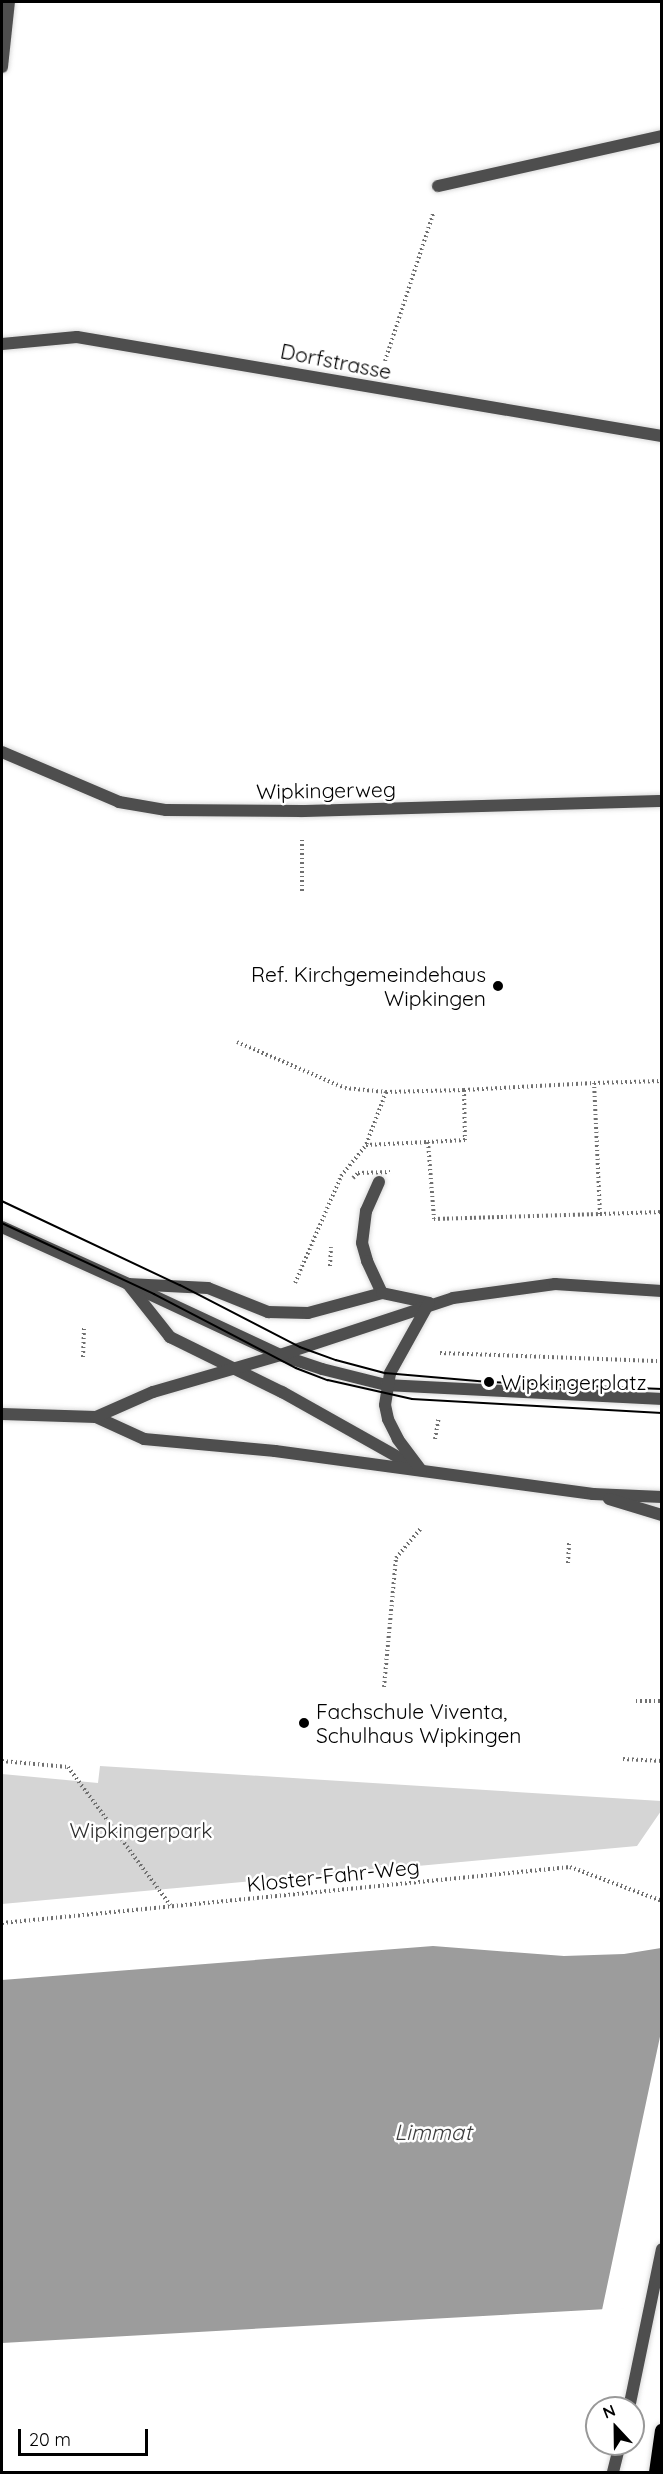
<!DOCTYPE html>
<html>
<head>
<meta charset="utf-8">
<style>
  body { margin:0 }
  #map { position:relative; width:663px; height:2474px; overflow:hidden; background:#fff; font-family:Quicksand,sans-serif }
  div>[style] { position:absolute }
  .green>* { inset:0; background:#d5d5d5 }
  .water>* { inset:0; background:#9c9c9c }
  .pier>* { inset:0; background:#fff }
  .path>* { height:4px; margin-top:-2px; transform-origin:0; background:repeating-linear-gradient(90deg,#707070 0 1.5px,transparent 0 4.5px) }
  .roads { filter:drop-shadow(0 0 2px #dbdbdb) drop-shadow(0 0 2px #dbdbdb) }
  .service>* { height:12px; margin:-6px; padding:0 6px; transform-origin:6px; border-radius:6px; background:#4e4e4e }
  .minor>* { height:12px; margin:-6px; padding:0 6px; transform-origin:6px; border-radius:6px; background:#4e4e4e }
  .tertiary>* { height:12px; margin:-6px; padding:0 6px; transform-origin:6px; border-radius:6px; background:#4e4e4e }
  .primary>* { height:15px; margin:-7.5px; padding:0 7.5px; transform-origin:7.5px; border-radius:7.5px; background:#000 }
  .tram>* { height:1.5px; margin:-0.75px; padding:0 0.75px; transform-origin:0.75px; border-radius:0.75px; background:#000 }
  .path-bridge>* { height:4px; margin-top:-2px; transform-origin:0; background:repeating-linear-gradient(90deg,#707070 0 1.5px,transparent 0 4.5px) }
  .dots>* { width:16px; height:16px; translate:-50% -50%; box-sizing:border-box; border:3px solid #fff; border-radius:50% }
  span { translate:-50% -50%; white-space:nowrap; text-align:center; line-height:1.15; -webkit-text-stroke:5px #fff; paint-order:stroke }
  .street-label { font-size:21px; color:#000 }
  .poi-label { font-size:21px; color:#000 }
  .right { translate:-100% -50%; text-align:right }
  .left { translate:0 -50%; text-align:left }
  .park-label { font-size:21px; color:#2c2c2c }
  .water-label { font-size:22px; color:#3d3d3d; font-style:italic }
  .frame { position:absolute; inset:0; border:3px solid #000; pointer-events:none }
  .north { position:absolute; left:585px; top:2396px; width:60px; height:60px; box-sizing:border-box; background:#fff; border:2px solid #999; border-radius:50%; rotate:338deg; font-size:16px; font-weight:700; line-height:24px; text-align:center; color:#000 }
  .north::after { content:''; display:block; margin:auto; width:21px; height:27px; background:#000; clip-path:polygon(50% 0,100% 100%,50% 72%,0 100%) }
  .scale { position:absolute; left:18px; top:2429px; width:130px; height:27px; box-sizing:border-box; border:3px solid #000; border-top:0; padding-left:8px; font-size:18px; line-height:21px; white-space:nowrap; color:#000; -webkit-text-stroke:4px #fff; paint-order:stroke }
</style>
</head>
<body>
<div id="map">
  <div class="green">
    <i style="clip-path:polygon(100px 1766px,661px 1801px,661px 1811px,637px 1846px,2px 1904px,2px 1774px,98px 1783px)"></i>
  </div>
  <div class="water">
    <i style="clip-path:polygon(433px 1946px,564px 1956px,624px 1954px,661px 1948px,661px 2306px,2px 2343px,2px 1980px)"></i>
  </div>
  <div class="pier">
    <i style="clip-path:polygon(661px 2032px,662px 2309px,657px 2309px,657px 2307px,602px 2310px)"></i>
  </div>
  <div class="path">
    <i style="left:385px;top:361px;width:155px;rotate:-71.9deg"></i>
    <i style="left:302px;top:891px;width:52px;rotate:-90deg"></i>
    <i style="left:237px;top:1042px;width:117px;rotate:23.1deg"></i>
    <i style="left:464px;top:1090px;width:130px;rotate:-3.1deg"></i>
    <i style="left:600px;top:1214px;width:62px;rotate:-1.8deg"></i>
    <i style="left:330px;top:1266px;width:19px;rotate:-87deg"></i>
    <i style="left:295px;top:1283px;width:116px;rotate:-66.7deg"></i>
    <i style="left:341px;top:1176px;width:40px;rotate:-51deg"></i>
    <i style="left:440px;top:1353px;width:222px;rotate:2.1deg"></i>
    <i style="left:83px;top:1357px;width:30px;rotate:-88deg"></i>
    <i style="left:435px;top:1439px;width:22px;rotate:-80deg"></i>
    <i style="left:568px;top:1563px;width:22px;rotate:-87deg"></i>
    <i style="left:384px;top:1687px;width:130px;rotate:-84.7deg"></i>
    <i style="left:396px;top:1558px;width:38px;rotate:-50deg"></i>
    <i style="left:636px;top:1701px;width:26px"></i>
    <i style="left:623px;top:1759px;width:39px;rotate:3deg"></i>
    <i style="left:2px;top:1761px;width:66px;rotate:5.2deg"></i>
    <i style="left:68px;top:1767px;width:172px;rotate:53.5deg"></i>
    <i style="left:2px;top:1923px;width:571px;rotate:-5.63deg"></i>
    <i style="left:570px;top:1867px;width:98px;rotate:20.3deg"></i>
  </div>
  <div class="roads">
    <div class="service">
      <i style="left:438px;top:186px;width:230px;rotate:-12.6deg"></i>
      <i style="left:379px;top:1182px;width:32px;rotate:114deg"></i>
      <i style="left:366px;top:1211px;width:32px;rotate:97deg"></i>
      <i style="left:362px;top:1243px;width:19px;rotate:74deg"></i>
      <i style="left:367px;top:1261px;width:35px;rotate:65deg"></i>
      <i style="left:128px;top:1284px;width:168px;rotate:25deg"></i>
      <i style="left:280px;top:1355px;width:44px;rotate:18.4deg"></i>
      <i style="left:322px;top:1369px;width:66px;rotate:14deg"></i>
      <i style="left:386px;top:1385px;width:276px;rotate:2.9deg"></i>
    </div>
    <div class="minor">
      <i style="left:2px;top:67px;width:65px;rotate:-83.9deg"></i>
      <i style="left:2px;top:344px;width:75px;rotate:-5.3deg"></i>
      <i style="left:77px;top:337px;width:593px;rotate:9.61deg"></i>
      <i style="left:2px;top:752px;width:127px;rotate:23.1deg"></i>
      <i style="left:119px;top:802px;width:48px;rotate:9.7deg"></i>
      <i style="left:166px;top:810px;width:136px;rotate:0.4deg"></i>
      <i style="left:302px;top:811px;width:360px;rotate:-1.6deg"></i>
      <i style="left:2px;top:1227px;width:138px;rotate:24.3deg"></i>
      <i style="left:128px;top:1284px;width:80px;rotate:2.9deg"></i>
      <i style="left:208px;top:1288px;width:65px;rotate:21.8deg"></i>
      <i style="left:268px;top:1312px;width:40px;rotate:1.4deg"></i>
      <i style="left:308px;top:1313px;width:77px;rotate:-15.1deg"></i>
      <i style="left:382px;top:1293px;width:48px;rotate:12deg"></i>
      <i style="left:128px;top:1284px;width:68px;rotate:51.6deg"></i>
      <i style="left:170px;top:1337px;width:125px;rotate:26.2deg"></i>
      <i style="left:282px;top:1392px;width:159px;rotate:29.3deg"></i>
    </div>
    <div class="tertiary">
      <i style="left:2px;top:1414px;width:94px;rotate:1.8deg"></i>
      <i style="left:96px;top:1417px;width:53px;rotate:24.6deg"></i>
      <i style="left:144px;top:1439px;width:132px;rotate:5.2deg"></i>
      <i style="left:275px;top:1451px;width:321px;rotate:7.7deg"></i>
      <i style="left:593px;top:1494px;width:69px;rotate:2.5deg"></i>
      <i style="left:96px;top:1417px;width:62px;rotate:-23.7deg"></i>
      <i style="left:153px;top:1392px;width:132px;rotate:-16.2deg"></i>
      <i style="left:280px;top:1355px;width:182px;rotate:-18.2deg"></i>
      <i style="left:453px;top:1298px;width:103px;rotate:-7.8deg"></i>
      <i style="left:555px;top:1284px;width:107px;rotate:3.7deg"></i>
      <i style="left:421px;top:1470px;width:39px;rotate:-127deg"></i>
      <i style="left:398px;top:1439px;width:22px;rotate:-117deg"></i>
      <i style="left:388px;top:1419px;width:14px;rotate:-102deg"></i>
      <i style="left:385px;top:1405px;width:32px;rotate:-81deg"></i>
      <i style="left:390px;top:1373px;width:80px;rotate:-60.9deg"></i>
      <i style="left:609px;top:1499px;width:55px;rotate:16.8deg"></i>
      <i style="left:629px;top:2408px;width:162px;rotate:-78.3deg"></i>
      <i style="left:613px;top:2472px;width:29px;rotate:-76deg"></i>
    </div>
    <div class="primary">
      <i style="left:656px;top:2472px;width:42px;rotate:-81.9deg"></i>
    </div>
  </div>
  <div class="tram">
    <i style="left:2px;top:1201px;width:197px;rotate:25.3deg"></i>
    <i style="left:180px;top:1285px;width:135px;rotate:27.3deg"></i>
    <i style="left:300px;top:1347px;width:38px;rotate:20deg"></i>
    <i style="left:336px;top:1360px;width:51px;rotate:14.9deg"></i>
    <i style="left:385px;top:1373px;width:104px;rotate:4.9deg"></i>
    <i style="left:489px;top:1382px;width:173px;rotate:2.3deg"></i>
    <i style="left:2px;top:1223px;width:168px;rotate:25deg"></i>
    <i style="left:154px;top:1294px;width:160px;rotate:27.5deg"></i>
    <i style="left:296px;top:1368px;width:34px;rotate:21deg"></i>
    <i style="left:328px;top:1380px;width:86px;rotate:12.7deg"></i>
    <i style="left:412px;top:1399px;width:250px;rotate:3.2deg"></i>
  </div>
  <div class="path-bridge">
    <i style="left:345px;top:1088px;width:41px;rotate:5.6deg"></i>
    <i style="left:386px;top:1092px;width:78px;rotate:-1.5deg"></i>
    <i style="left:464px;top:1090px;width:50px;rotate:88.9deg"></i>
    <i style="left:465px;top:1140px;width:37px;rotate:177deg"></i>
    <i style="left:428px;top:1142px;width:77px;rotate:85.5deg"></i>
    <i style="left:434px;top:1219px;width:166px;rotate:-1.7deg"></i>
    <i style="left:600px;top:1214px;width:131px;rotate:-92.6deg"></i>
    <i style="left:594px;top:1083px;width:68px;rotate:-1.7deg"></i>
    <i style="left:386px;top:1092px;width:57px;rotate:110.7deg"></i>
    <i style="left:366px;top:1145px;width:62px;rotate:-2.8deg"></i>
    <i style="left:353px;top:1178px;width:7px;rotate:-45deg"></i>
    <i style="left:358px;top:1173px;width:32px;rotate:-2deg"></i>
  </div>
  <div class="dots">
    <i style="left:498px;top:986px;background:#000"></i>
    <i style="left:489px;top:1382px;background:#000"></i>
    <i style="left:304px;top:1723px;background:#000"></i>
  </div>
  <div class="street-label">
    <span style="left:336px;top:361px;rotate:11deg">Dorfstrasse</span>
    <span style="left:326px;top:790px;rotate:-1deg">Wipkingerweg</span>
    <span style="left:333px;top:1875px;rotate:-6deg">Kloster-Fahr-Weg</span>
  </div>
  <div class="poi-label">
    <span class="right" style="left:486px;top:986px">Ref. Kirchgemeindehaus<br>Wipkingen</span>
    <span class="left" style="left:501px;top:1382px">Wipkingerplatz</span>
    <span class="left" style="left:316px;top:1723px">Fachschule Viventa,<br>Schulhaus Wipkingen</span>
  </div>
  <div class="park-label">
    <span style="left:141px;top:1830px">Wipkingerpark</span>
  </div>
  <div class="water-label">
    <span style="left:433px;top:2133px">Limmat</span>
  </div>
  <div class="frame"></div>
  <div class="north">N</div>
  <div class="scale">20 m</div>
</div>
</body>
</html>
